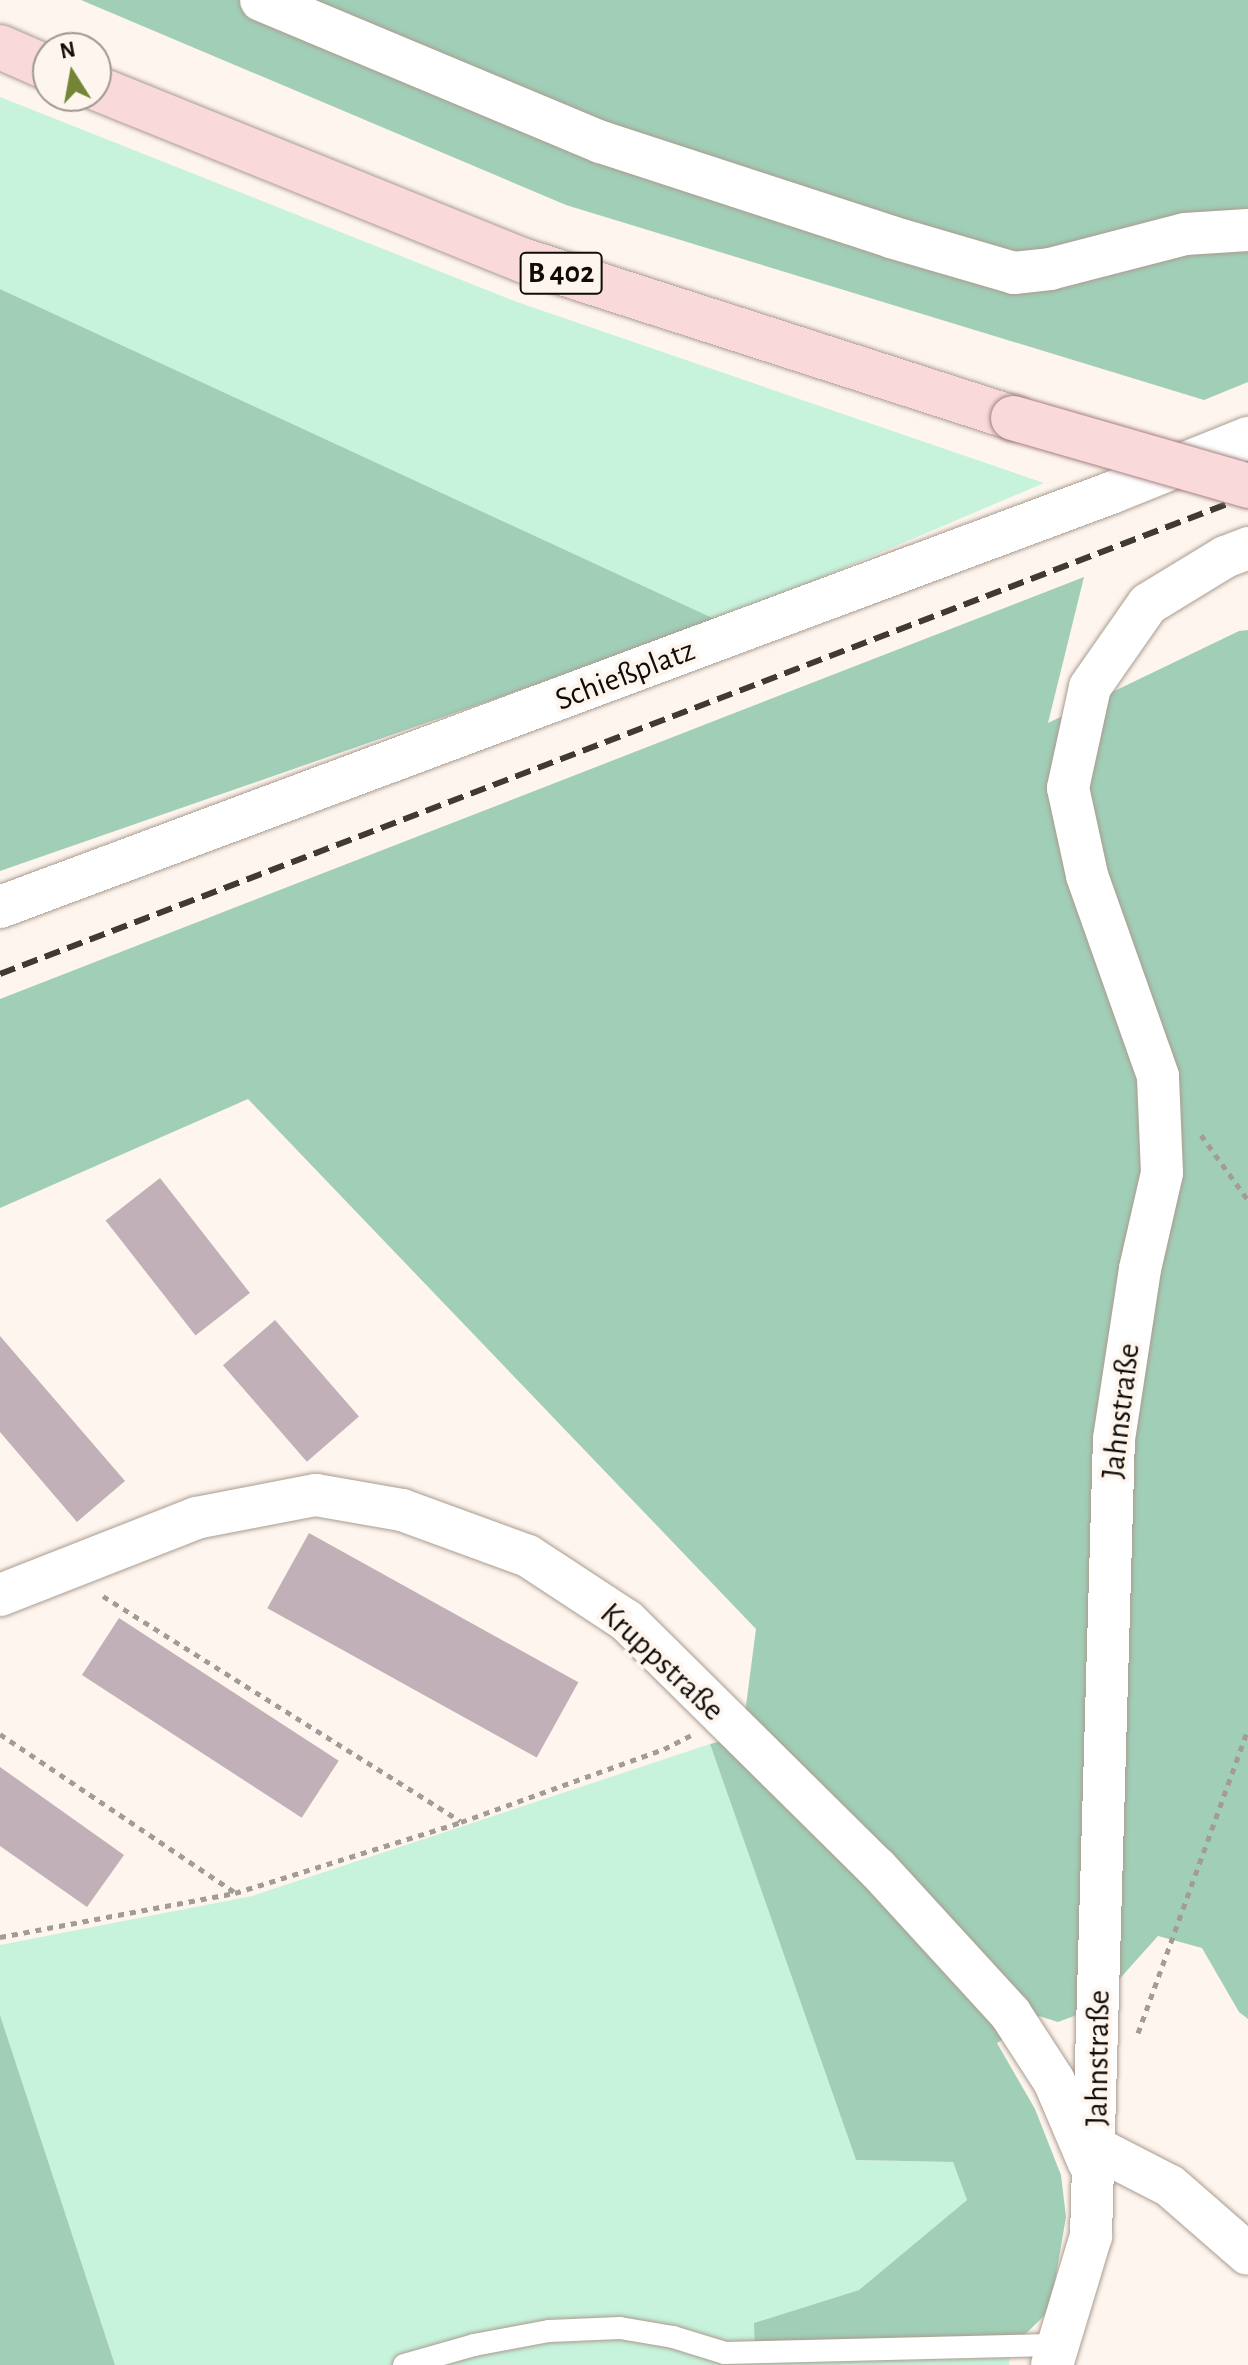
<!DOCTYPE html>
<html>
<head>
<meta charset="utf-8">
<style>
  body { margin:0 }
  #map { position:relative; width:1248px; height:2365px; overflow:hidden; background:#fef5ee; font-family:"Alegreya Sans",sans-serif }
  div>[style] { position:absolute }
  .green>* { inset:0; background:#c7f3dc }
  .forest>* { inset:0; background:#a1ceb7 }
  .building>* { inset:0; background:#c2b0b8; transform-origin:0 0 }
  .path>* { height:5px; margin-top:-2.5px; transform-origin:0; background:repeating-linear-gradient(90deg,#a39c96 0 6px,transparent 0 12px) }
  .roads { filter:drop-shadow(0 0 2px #a99c90) drop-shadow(0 0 2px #a99c90) }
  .lane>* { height:22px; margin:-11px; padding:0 11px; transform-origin:11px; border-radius:11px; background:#fff }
  .street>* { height:42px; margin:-21px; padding:0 21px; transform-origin:21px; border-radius:21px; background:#fff }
  .primary>* { height:44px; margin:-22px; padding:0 22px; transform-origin:22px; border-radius:22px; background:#f9d9da }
  .rail>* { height:6px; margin-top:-3px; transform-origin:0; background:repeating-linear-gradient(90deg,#403a35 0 16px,transparent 0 24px) }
  .bridges { filter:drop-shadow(0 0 2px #a58080) drop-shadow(0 0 2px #a58080) }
  .primary-bridge>* { height:44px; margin:-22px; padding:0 22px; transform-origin:22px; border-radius:22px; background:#f9d9da }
  span { translate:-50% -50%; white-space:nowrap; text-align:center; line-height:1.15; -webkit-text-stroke:8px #fef5ee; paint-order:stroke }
  .shield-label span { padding:2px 6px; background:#fef5ee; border:2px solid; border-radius:6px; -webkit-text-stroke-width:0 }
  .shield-label { font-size:30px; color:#110c08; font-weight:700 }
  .street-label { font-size:32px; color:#110c08 }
  .north { position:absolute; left:32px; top:32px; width:80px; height:80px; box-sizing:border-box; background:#fef5ee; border:2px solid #9f9892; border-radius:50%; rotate:349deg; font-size:22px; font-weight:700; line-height:32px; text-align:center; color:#110c08 }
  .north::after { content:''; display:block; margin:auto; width:28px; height:36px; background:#748535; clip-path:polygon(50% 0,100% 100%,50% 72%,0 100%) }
</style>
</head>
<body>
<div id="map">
  <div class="green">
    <i style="clip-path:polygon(0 97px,517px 302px,1044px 483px,719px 621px,0 289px)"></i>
    <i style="clip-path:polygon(710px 1744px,856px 2160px,953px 2162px,967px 2200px,859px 2290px,754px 2323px,1011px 2348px,1009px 2365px,115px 2365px,0 2015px,0 1945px,252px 1896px)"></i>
  </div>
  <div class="forest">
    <i style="clip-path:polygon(81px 0,1248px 0,1248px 382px,1204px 400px,566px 205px)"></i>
    <i style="clip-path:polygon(0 289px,719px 621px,0 871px)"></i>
    <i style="clip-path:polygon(1084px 577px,1048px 723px,1239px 631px,1248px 630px,1248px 2019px,1239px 2012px,1202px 1948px,1158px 1936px,1114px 1985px,1082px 2013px,1058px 2022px,1039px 2016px,997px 2043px,1035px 2109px,1061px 2175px,1066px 2217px,1050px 2310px,1011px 2348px,755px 2352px,754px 2323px,859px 2290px,967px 2200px,953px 2162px,856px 2160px,710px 1744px,742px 1736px,756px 1629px,248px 1099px,0 1208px,0 999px)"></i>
    <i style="clip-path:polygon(0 2015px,115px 2365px,0 2365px)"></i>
  </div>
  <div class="building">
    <i style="left:160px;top:1178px;width:146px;height:69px;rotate:52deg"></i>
    <i style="left:275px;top:1320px;width:128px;height:69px;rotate:49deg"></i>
    <i style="clip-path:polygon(0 1336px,125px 1481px,77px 1522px,0 1432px)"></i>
    <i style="left:309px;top:1533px;width:308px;height:86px;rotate:29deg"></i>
    <i style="left:119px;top:1618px;width:262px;height:68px;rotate:33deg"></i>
    <i style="clip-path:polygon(0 1767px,124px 1855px,87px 1907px,0 1846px)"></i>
  </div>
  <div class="path">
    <i style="left:1201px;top:1135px;width:80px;rotate:54.1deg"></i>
    <i style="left:103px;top:1596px;width:422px;rotate:32.2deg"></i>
    <i style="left:0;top:1734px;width:282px;rotate:34deg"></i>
    <i style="left:0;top:1937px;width:239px;rotate:-10.6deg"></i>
    <i style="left:235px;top:1893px;width:237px;rotate:-17.4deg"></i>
    <i style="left:461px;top:1822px;width:216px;rotate:-19.8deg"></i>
    <i style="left:664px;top:1749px;width:30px;rotate:-27deg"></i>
    <i style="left:1138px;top:2033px;width:323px;rotate:-70.1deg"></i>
  </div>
  <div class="roads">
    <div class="lane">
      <i style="left:404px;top:2365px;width:73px;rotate:-15.9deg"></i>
      <i style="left:474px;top:2345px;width:76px;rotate:-10.6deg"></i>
      <i style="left:549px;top:2331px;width:71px;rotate:-2.4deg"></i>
      <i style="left:620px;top:2328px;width:54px;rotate:9.6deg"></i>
      <i style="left:673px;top:2337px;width:54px;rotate:17.1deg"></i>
      <i style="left:725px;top:2353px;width:335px;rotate:-1.4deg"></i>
    </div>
    <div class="street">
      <i style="left:261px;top:0;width:368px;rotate:22.7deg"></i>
      <i style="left:601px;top:142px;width:305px;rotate:18.1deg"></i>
      <i style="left:891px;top:237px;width:128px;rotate:16.3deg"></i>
      <i style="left:1014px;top:273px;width:36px;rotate:-6deg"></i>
      <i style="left:1050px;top:269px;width:139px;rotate:-14.5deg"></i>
      <i style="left:1185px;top:234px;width:63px;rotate:-3.6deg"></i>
      <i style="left:0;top:907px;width:1186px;rotate:-20.44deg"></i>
      <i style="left:1111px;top:493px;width:148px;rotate:-21.9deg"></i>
      <i style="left:0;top:1595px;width:211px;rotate:-21.4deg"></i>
      <i style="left:196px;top:1518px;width:122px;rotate:-10.9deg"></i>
      <i style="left:316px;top:1495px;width:87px;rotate:9.9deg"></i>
      <i style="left:402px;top:1510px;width:134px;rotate:20.1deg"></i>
      <i style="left:528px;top:1556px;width:118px;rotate:33.3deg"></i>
      <i style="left:627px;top:1621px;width:351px;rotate:44.7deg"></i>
      <i style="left:877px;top:1868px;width:197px;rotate:47.5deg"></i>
      <i style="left:1010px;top:2013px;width:81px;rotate:57.1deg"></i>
      <i style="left:1054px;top:2081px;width:89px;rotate:66.9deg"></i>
      <i style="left:1096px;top:2148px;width:83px;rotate:27.2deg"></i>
      <i style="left:1170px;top:2186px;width:103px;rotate:41.1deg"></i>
      <i style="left:1052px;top:2365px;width:135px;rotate:-73.2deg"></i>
      <i style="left:1091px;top:2236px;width:797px;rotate:-88.35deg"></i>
      <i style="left:1114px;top:1439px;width:172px;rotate:-81.3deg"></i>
      <i style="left:1140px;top:1269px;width:98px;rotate:-77.1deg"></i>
      <i style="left:1162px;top:1173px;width:97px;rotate:-92.4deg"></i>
      <i style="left:1158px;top:1076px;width:213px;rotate:-109.5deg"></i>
      <i style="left:1087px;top:875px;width:89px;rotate:-102.3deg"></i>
      <i style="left:1068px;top:788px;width:103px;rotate:-77.7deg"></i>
      <i style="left:1090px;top:687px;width:101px;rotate:-55.1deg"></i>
      <i style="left:1148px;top:604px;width:90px;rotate:-31.4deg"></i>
      <i style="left:1225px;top:557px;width:25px;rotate:-21deg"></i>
    </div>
    <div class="primary">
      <i style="left:0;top:47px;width:52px;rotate:23.6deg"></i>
      <i style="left:96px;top:88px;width:463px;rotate:22deg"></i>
      <i style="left:525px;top:261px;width:513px;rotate:17.83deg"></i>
    </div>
  </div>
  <div class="rail">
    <i style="left:0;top:974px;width:1336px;rotate:-20.96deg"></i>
  </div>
  <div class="bridges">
    <div class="primary-bridge">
      <i style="left:1013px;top:418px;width:245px;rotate:16.1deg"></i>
    </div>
  </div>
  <div class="shield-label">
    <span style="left:561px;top:273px">B 402</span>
  </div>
  <div class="street-label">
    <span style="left:625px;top:675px;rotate:-21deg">Schießplatz</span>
    <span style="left:1121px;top:1411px;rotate:-83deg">Jahnstraße</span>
    <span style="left:662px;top:1662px;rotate:43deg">Kruppstraße</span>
    <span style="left:1098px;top:2058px;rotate:-89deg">Jahnstraße</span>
  </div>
  <div class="north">N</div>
</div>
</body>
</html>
